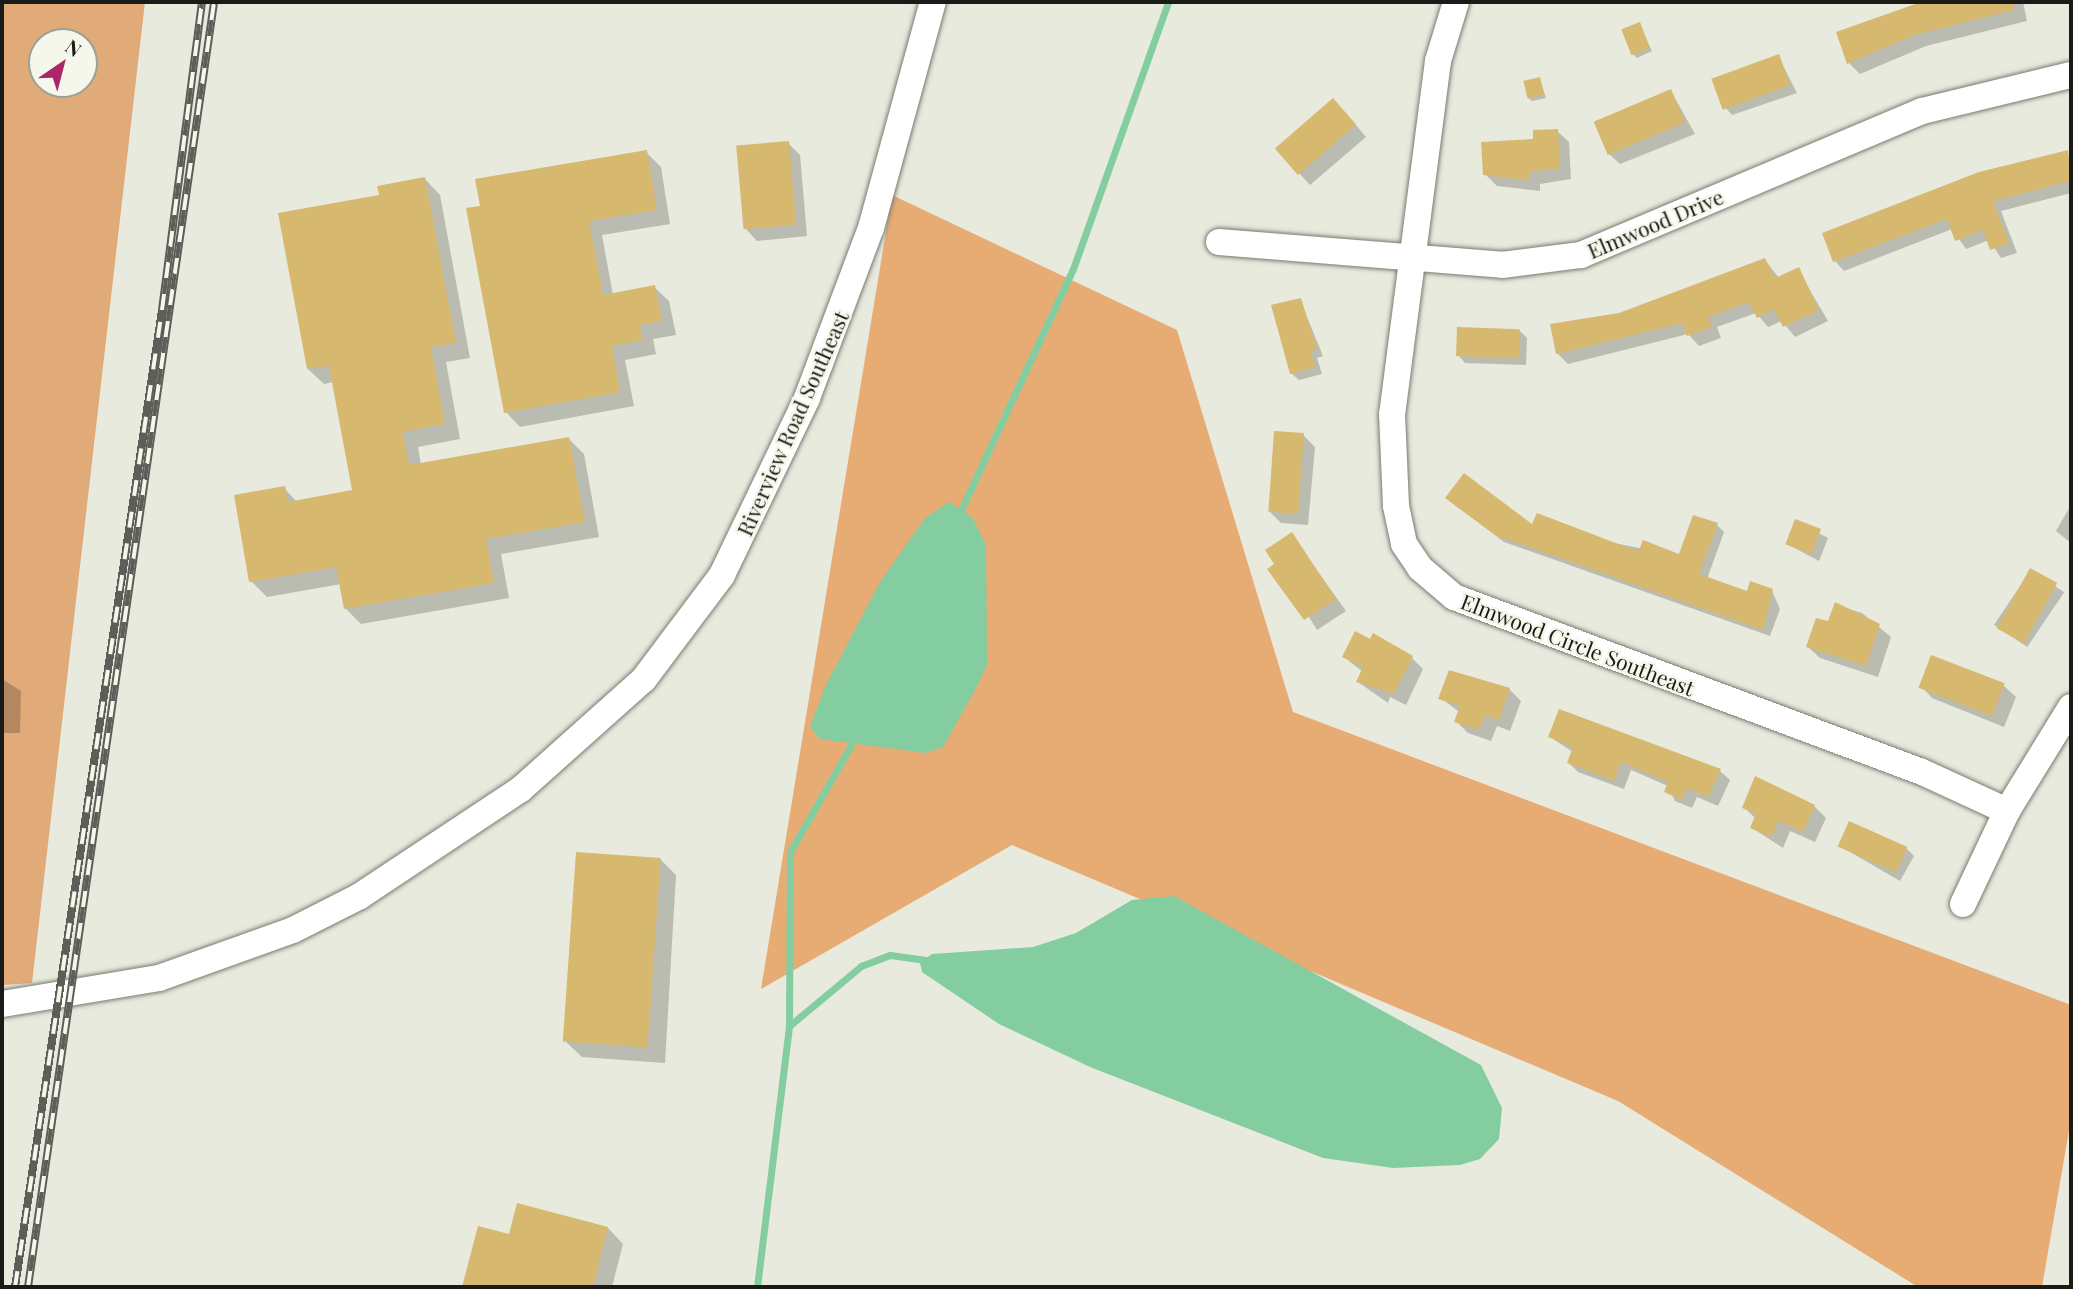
<!DOCTYPE html>
<html>
<head>
<meta charset="utf-8">
<style>
  body { margin:0 }
  #map { position:relative; width:2073px; height:1289px; overflow:hidden; background:#e9eade; font-family:"Playfair Display",serif }
  div>[style] { position:absolute }
  .green>* { inset:0; background:#e0ab79 }
  .forest>* { inset:0; background:#e6ac74 }
  .water>* { inset:0; background:#83cda0 }
  .shadow>* { inset:0; background:#0003; transform-origin:0 0 }
  .stream>* { height:7px; margin:-3.5px; padding:0 3.5px; transform-origin:3.5px; border-radius:3.5px; background:#83cda0 }
  .building>* { inset:0; background:#d7b86f; transform-origin:0 0 }
  .roads { filter:drop-shadow(0 0 2px #7a7b70) drop-shadow(0 0 2px #7a7b70) }
  .minor>* { height:26px; margin:-13px; padding:0 13px; transform-origin:13px; border-radius:13px; background:#fff }
  .rail>* { height:8px; margin-top:-4px; transform-origin:0; background:repeating-linear-gradient(90deg,#f6f7eb 0 16px,#5d5e58 0 32px); box-sizing:border-box; border-block:2px solid #5d5e58 }
  span { translate:-50% -50%; white-space:nowrap; text-align:center; line-height:1.15; -webkit-text-stroke:5px #f6f7eb; paint-order:stroke }
  .street-label { font-size:21px; color:#1a1b17 }
  .frame { position:absolute; inset:0; border:4px solid #1a1b17; pointer-events:none }
  .north { position:absolute; left:28px; top:28px; width:70px; height:70px; box-sizing:border-box; background:#f6f7eb; border:2px solid #9e9f96; border-radius:50%; rotate:35deg; font-size:19px; font-weight:700; line-height:28px; text-align:center; color:#1a1b17 }
  .north::after { content:''; display:block; margin:auto; width:24px; height:32px; background:#ad266a; clip-path:polygon(50% 0,100% 100%,50% 72%,0 100%) }
</style>
</head>
<body>
<div id="map">
  <div class="green">
    <i style="clip-path:polygon(evenodd,2px 2px,145px 2px,32px 983px,2px 985px,2px 2px,42px 42px,84px 42px,84px 84px,42px 84px,42px 42px)"></i>
  </div>
  <div class="forest">
    <i style="clip-path:polygon(892px 195px,1177px 330px,1293px 712px,2071px 1005px,2071px 1119px,2042px 1287px,1918px 1287px,1618px 1101px,1012px 845px,761px 989px)"></i>
  </div>
  <div class="water">
    <i style="clip-path:polygon(949px 502px,972px 517px,986px 545px,987px 665px,975px 690px,943px 747px,926px 753px,820px 739px,810px 727px,825px 687px,880px 582px,925px 518px)"></i>
    <i style="clip-path:polygon(1174px 896px,1481px 1065px,1502px 1108px,1499px 1139px,1480px 1159px,1460px 1165px,1393px 1168px,1323px 1158px,1090px 1067px,999px 1024px,922px 972px,920px 963px,932px 954px,1033px 947px,1076px 933px,1132px 900px)"></i>
  </div>
  <div class="shadow">
    <i style="clip-path:polygon(1926px 2px,2023px 2px,2027px 21px,1926px 46px,1860px 74px,1849px 63px,1838px 33px)"></i>
    <i style="clip-path:polygon(1639px 24px,1652px 51px,1637px 58px,1633px 54px)"></i>
    <i style="clip-path:polygon(1778px 56px,1797px 93px,1732px 115px,1725px 107px)"></i>
    <i style="clip-path:polygon(1540px 79px,1546px 98px,1532px 101px,1528px 98px)"></i>
    <i style="clip-path:polygon(1671px 91px,1695px 134px,1620px 164px,1608px 153px)"></i>
    <i style="clip-path:polygon(1345px 112px,1366px 137px,1310px 185px,1277px 149px)"></i>
    <i style="clip-path:polygon(1557px 131px,1569px 142px,1571px 179px,1540px 184px,1540px 191px,1497px 186px,1485px 174px)"></i>
    <i style="clip-path:polygon(788px 143px,800px 155px,807px 236px,757px 241px,746px 229px)"></i>
    <i style="clip-path:polygon(646px 152px,661px 167px,670px 224px,602px 235px,613px 295px,654px 287px,669px 301px,676px 335px,653px 339px,656px 354px,625px 360px,634px 406px,520px 427px,506px 412px,482px 207px)"></i>
    <i style="clip-path:polygon(2071px 156px,2071px 193px,2001px 211px,2017px 253px,2001px 258px,1989px 240px,1966px 249px,1952px 229px,1844px 271px,1835px 261px,1980px 173px)"></i>
    <i style="clip-path:polygon(425px 179px,440px 195px,470px 358px,446px 362px,460px 439px,418px 447px,421px 465px,569px 439px,584px 454px,599px 537px,501px 554px,509px 598px,361px 624px,345px 608px,341px 584px,267px 597px,251px 581px,284px 488px,297px 502px,354px 492px,334px 382px,324px 384px,308px 369px,381px 197px)"></i>
    <i style="clip-path:polygon(1765px 260px,1779px 278px,1798px 270px,1828px 321px,1795px 337px,1782px 321px,1768px 327px,1756px 313px,1717px 327px,1721px 338px,1699px 346px,1688px 334px,1568px 364px,1557px 353px,1620px 315px)"></i>
    <i style="clip-path:polygon(1300px 300px,1323px 356px,1317px 358px,1322px 374px,1299px 380px,1291px 373px)"></i>
    <i style="clip-path:polygon(1520px 331px,1527px 338px,1526px 365px,1465px 363px,1458px 355px)"></i>
    <i style="clip-path:polygon(1303px 435px,1315px 447px,1308px 525px,1281px 523px,1269px 511px)"></i>
    <i style="clip-path:polygon(1447px 498px,1533px 527px,1680px 556px,1717px 525px,1724px 532px,1707px 579px,1748px 594px,1772px 591px,1780px 609px,1770px 636px,1504px 542px)"></i>
    <i style="clip-path:polygon(2071px 505px,2071px 543px,2056px 531px)"></i>
    <i style="clip-path:polygon(1796px 521px,1828px 538px,1819px 561px,1787px 544px)"></i>
    <i style="clip-path:polygon(1291px 534px,1346px 611px,1317px 630px,1277px 564px)"></i>
    <i style="left:2031px;top:570px;width:40px;height:66px;rotate:34deg"></i>
    <i style="clip-path:polygon(1836px 605px,1862px 613px,1891px 637px,1878px 677px,1820px 658px,1808px 647px,1829px 624px)"></i>
    <i style="clip-path:polygon(1344px 657px,1412px 658px,1423px 669px,1406px 705px,1390px 697px,1388px 703px,1358px 682px,1363px 672px)"></i>
    <i style="clip-path:polygon(2px 679px,21px 691px,20px 733px,2px 733px)"></i>
    <i style="clip-path:polygon(1921px 686px,2004px 686px,2016px 697px,2004px 727px,1932px 698px)"></i>
    <i style="clip-path:polygon(1509px 689px,1521px 701px,1510px 731px,1497px 726px,1491px 741px,1468px 733px,1456px 721px,1459px 712px,1441px 698px)"></i>
    <i style="clip-path:polygon(1550px 737px,1720px 771px,1730px 780px,1718px 806px,1697px 797px,1692px 808px,1675px 801px,1668px 786px,1631px 770px,1624px 789px,1578px 772px,1569px 763px,1573px 752px)"></i>
    <i style="clip-path:polygon(1814px 806px,1826px 818px,1815px 842px,1790px 831px,1783px 848px,1752px 828px,1756px 819px,1744px 807px)"></i>
    <i style="clip-path:polygon(1838px 845px,1906px 848px,1914px 856px,1900px 881px)"></i>
    <i style="clip-path:polygon(660px 859px,676px 875px,665px 1063px,582px 1057px,566px 1042px)"></i>
    <i style="clip-path:polygon(479px 1228px,510px 1236px,608px 1228px,623px 1244px,612px 1287px,464px 1287px)"></i>
  </div>
  <div class="stream">
    <i style="left:961px;top:510px;width:266px;rotate:-65.1deg"></i>
    <i style="left:1073px;top:269px;width:283px;rotate:-70.4deg"></i>
    <i style="left:789px;top:1026px;width:94px;rotate:-39.8deg"></i>
    <i style="left:861px;top:966px;width:31px;rotate:-21deg"></i>
    <i style="left:890px;top:955px;width:36px;rotate:8deg"></i>
    <i style="left:757px;top:1287px;width:263px;rotate:-83deg"></i>
    <i style="left:789px;top:1026px;width:174px;rotate:-89.7deg"></i>
    <i style="left:790px;top:852px;width:123px;rotate:-60.3deg"></i>
  </div>
  <div class="building">
    <i style="clip-path:polygon(1921px 2px,2013px 2px,2014px 10px,1914px 35px,1847px 64px,1836px 32px)"></i>
    <i style="left:1640px;top:22px;width:28px;height:20px;rotate:69deg"></i>
    <i style="left:1779px;top:54px;width:33px;height:72px;rotate:70deg"></i>
    <i style="left:1540px;top:77px;width:18px;height:17px;rotate:77deg"></i>
    <i style="left:1671px;top:89px;width:36px;height:84px;rotate:67deg"></i>
    <i style="left:1333px;top:98px;width:35px;height:77px;rotate:49deg"></i>
    <i style="clip-path:polygon(1558px 129px,1560px 168px,1529px 172px,1529px 180px,1483px 175px,1481px 142px,1533px 139px,1533px 130px)"></i>
    <i style="left:789px;top:141px;width:84px;height:53px;rotate:85deg"></i>
    <i style="clip-path:polygon(647px 150px,657px 210px,589px 221px,603px 295px,655px 285px,662px 321px,640px 325px,643px 340px,612px 346px,620px 392px,504px 413px,466px 208px,480px 206px,475px 179px)"></i>
    <i style="clip-path:polygon(2068px 150px,2071px 181px,1993px 201px,2009px 243px,1990px 250px,1983px 230px,1955px 241px,1947px 219px,1833px 262px,1822px 233px,1979px 172px)"></i>
    <i style="clip-path:polygon(425px 177px,456px 343px,431px 347px,445px 424px,403px 432px,409px 465px,569px 437px,585px 522px,486px 539px,494px 583px,344px 609px,336px 567px,249px 582px,234px 495px,285px 486px,288px 502px,352px 490px,329px 366px,307px 369px,278px 213px,379px 195px,377px 186px)"></i>
    <i style="clip-path:polygon(1765px 258px,1775px 278px,1799px 267px,1819px 310px,1783px 327px,1774px 309px,1757px 318px,1749px 302px,1708px 317px,1712px 327px,1687px 336px,1682px 323px,1556px 354px,1550px 324px,1619px 313px)"></i>
    <i style="clip-path:polygon(1301px 298px,1317px 349px,1311px 351px,1315px 367px,1290px 374px,1271px 305px)"></i>
    <i style="left:1457px;top:327px;width:63px;height:29px;rotate:2deg"></i>
    <i style="left:1274px;top:431px;width:30px;height:81px;rotate:4deg"></i>
    <i style="clip-path:polygon(1464px 473px,1532px 524px,1537px 513px,1626px 547px,1639px 550px,1643px 540px,1679px 554px,1693px 515px,1718px 523px,1699px 574px,1747px 591px,1750px 581px,1773px 589px,1763px 630px,1495px 535px,1445px 498px)"></i>
    <i style="left:1795px;top:519px;width:28px;height:27px;rotate:21deg"></i>
    <i style="clip-path:polygon(1292px 532px,1336px 599px,1304px 620px,1267px 569px,1274px 564px,1265px 550px)"></i>
    <i style="left:2030px;top:568px;width:31px;height:69px;rotate:29deg"></i>
    <i style="clip-path:polygon(1835px 602px,1880px 624px,1866px 666px,1806px 647px,1816px 618px,1828px 621px)"></i>
    <i style="clip-path:polygon(1355px 631px,1370px 639px,1373px 633px,1413px 656px,1394px 694px,1356px 682px,1363px 667px,1342px 657px)"></i>
    <i style="left:1931px;top:655px;width:79px;height:35px;rotate:21deg"></i>
    <i style="clip-path:polygon(1449px 670px,1510px 688px,1499px 720px,1485px 715px,1479px 730px,1454px 722px,1460px 706px,1438px 699px)"></i>
    <i style="clip-path:polygon(1559px 709px,1721px 769px,1708px 797px,1687px 788px,1682px 800px,1664px 792px,1668px 782px,1621px 762px,1614px 781px,1567px 763px,1573px 747px,1548px 737px)"></i>
    <i style="clip-path:polygon(1755px 776px,1815px 805px,1803px 832px,1778px 821px,1771px 837px,1750px 828px,1756px 814px,1742px 808px)"></i>
    <i style="left:1849px;top:821px;width:64px;height:28px;rotate:24deg"></i>
    <i style="left:576px;top:852px;width:85px;height:190px;rotate:4deg"></i>
    <i style="clip-path:polygon(517px 1203px,608px 1227px,593px 1287px,462px 1287px,478px 1226px,509px 1234px)"></i>
  </div>
  <div class="roads">
    <div class="minor">
      <i style="left:1456px;top:2px;width:62px;rotate:107deg"></i>
      <i style="left:1438px;top:61px;width:356px;rotate:97.4deg"></i>
      <i style="left:1392px;top:414px;width:92px;rotate:87.5deg"></i>
      <i style="left:1396px;top:506px;width:39px;rotate:78deg"></i>
      <i style="left:1404px;top:544px;width:29px;rotate:56deg"></i>
      <i style="left:1420px;top:568px;width:45px;rotate:40.5deg"></i>
      <i style="left:1454px;top:597px;width:497px;rotate:20.5deg"></i>
      <i style="left:1920px;top:771px;width:96px;rotate:24.7deg"></i>
      <i style="left:1219px;top:242px;width:284px;rotate:4.6deg"></i>
      <i style="left:1502px;top:265px;width:80px;rotate:-7.2deg"></i>
      <i style="left:1581px;top:255px;width:370px;rotate:-22.9deg"></i>
      <i style="left:1922px;top:111px;width:153px;rotate:-13.6deg"></i>
      <i style="left:1963px;top:904px;width:103px;rotate:-64.7deg"></i>
      <i style="left:2007px;top:811px;width:122px;rotate:-58.4deg"></i>
      <i style="left:2px;top:1004px;width:159px;rotate:-9.4deg"></i>
      <i style="left:159px;top:978px;width:142px;rotate:-19.7deg"></i>
      <i style="left:293px;top:930px;width:75px;rotate:-26.9deg"></i>
      <i style="left:360px;top:896px;width:193px;rotate:-33.6deg"></i>
      <i style="left:521px;top:789px;width:165px;rotate:-41.8deg"></i>
      <i style="left:644px;top:679px;width:130px;rotate:-53.1deg"></i>
      <i style="left:722px;top:575px;width:196px;rotate:-64.3deg"></i>
      <i style="left:807px;top:398px;width:182px;rotate:-69.4deg"></i>
      <i style="left:871px;top:228px;width:234px;rotate:-74.7deg"></i>
    </div>
  </div>
  <div class="rail">
    <i style="left:15px;top:1287px;width:988px;rotate:-81.44deg"></i>
    <i style="left:162px;top:310px;width:311px;rotate:-82.6deg"></i>
    <i style="left:28px;top:1287px;width:1298px;rotate:-81.76deg"></i>
  </div>
  <div class="street-label">
    <span style="left:1655px;top:223px;rotate:-23deg">Elmwood Drive</span>
    <span style="left:792px;top:423px;rotate:-66deg">Riverview Road Southeast</span>
    <span style="left:1578px;top:644px;rotate:21deg">Elmwood Circle Southeast</span>
  </div>
  <div class="frame"></div>
  <div class="north">N</div>
</div>
</body>
</html>
